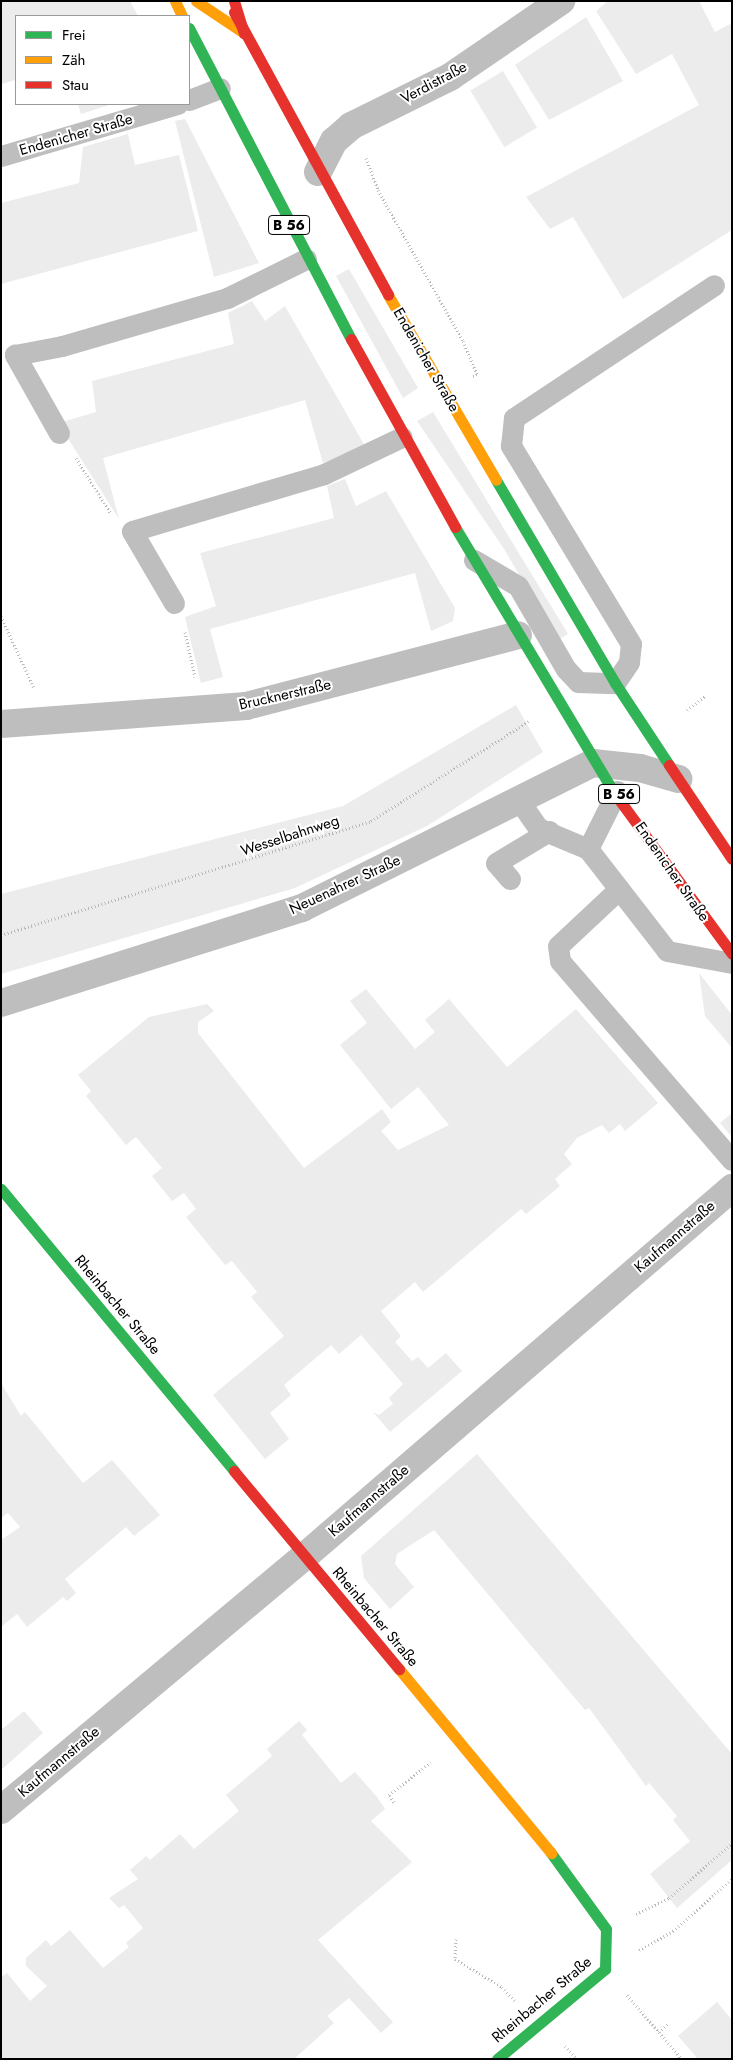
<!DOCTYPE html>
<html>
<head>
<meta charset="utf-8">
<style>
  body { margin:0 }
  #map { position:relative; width:733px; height:2060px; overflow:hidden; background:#fff; font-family:Jost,sans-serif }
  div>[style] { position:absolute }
  .green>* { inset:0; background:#ececec; transform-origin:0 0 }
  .path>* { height:3px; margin-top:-1.5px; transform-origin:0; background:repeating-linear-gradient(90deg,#b9b9b9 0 1px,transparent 0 3.5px) }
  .lane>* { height:21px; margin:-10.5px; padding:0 10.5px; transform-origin:10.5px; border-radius:10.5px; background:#bebebe }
  .street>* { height:28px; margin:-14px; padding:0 14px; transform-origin:14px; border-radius:14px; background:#bebebe }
  .fast>* { height:11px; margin:-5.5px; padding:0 5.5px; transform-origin:5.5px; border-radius:5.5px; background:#30b455 }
  .slow>* { height:11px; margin:-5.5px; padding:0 5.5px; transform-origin:5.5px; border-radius:5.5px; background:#ff9f0a }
  .jam>* { height:11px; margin:-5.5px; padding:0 5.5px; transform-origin:5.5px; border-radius:5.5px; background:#e5322d }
  span { translate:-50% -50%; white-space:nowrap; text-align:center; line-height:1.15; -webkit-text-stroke:4px #fff; paint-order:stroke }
  .shield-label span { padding:1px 4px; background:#fff; border:1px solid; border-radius:4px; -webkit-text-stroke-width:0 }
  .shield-label { font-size:14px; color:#000; font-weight:700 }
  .street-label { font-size:15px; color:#000 }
  .frame { position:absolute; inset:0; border:2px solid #000; pointer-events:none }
  .legend { position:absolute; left:15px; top:15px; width:175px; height:90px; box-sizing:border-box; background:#fff; border:1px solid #999; margin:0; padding:6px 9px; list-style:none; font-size:15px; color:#000 }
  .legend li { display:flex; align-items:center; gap:10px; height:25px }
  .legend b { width:25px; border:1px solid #999 }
</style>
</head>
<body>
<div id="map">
  <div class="green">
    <i style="clip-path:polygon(1px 1px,130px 1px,138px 16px,16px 16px,16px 80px,1px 84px)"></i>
    <i style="clip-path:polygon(608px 1px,699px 1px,715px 32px,732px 23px,732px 230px,623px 299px,573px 217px,550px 229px,526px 197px,699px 105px,672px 54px,636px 74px,596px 11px)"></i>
    <i style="clip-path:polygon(586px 17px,623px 81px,549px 120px,515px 65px)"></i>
    <i style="left:503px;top:71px;width:66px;height:38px;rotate:59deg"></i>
    <i style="clip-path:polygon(78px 104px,112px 104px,81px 114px)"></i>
    <i style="clip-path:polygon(185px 119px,259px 263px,214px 277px,175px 121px)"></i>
    <i style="clip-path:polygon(128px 134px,135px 165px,179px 155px,198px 231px,1px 284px,1px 203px,79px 183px,83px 147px)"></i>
    <i style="clip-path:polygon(349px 269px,418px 388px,403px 398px,336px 276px)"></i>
    <i style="clip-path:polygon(252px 301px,265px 321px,285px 306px,365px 446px,323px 463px,305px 400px,103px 458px,119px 519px,67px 437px,62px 422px,96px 412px,92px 381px,234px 344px,228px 313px)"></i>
    <i style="clip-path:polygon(433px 412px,568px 634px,558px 640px,504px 549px,417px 421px)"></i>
    <i style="clip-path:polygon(345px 479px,356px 506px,386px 491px,455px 608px,453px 621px,431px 631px,415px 573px,210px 629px,223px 677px,201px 683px,185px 617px,216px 606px,200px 553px,334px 518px,327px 486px)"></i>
    <i style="clip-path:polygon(516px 705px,543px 752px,427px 826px,295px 888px,1px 974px,1px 894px,343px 806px)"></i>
    <i style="clip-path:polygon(699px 973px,732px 1015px,732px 1048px,705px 1016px)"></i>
    <i style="clip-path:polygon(366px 989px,415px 1049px,435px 1032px,425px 1020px,449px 999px,507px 1067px,576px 1009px,658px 1103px,625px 1131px,620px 1124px,609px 1133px,602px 1125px,577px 1138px,564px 1154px,572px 1164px,555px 1179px,560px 1186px,526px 1214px,521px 1209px,423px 1292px,415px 1282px,381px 1311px,401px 1336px,395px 1342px,412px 1361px,418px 1357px,428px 1368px,446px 1353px,462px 1371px,390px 1432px,373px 1412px,379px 1415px,393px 1404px,389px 1398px,403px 1384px,361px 1335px,339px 1354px,331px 1345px,284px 1385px,291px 1395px,270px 1413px,289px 1439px,265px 1459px,213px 1395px,284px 1336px,251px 1297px,257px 1292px,245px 1277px,232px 1261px,225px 1265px,186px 1217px,196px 1209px,184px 1193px,172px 1201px,152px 1176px,162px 1168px,136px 1137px,126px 1145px,86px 1096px,91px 1091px,78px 1075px,149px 1017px,207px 1004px,214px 1011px,198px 1022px,198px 1033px,304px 1168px,382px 1109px,391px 1122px,381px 1131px,398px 1150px,449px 1125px,418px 1087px,391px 1109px,340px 1045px,367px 1023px,350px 1001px)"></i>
    <i style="clip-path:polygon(732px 1113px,732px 1137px,720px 1123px)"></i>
    <i style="clip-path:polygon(1px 1383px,21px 1416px,25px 1412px,83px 1483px,112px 1460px,160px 1515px,134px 1536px,126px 1527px,65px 1579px,76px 1593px,67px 1601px,63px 1597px,27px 1627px,17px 1614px,1px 1627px,1px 1540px,20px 1527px,8px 1513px,1px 1518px)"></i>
    <i style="clip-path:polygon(477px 1454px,732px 1754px,732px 1860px,677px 1908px,650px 1874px,690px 1841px,673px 1820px,677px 1816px,649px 1783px,646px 1786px,589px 1708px,585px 1710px,434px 1530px,397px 1554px,395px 1564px,414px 1587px,390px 1609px,364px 1578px,361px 1556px)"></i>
    <i style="clip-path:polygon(24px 1711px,43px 1733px,1px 1770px,1px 1730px)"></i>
    <i style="clip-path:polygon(299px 1721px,307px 1730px,302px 1735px,341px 1783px,355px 1772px,377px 1797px,385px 1809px,371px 1821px,412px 1862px,318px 1940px,393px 2022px,381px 2033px,349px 1998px,327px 2016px,334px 2023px,294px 2059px,1px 2059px,1px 1977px,7px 1973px,30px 2001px,47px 1986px,26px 1966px,26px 1958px,46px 1940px,51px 1946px,70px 1930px,103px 1968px,129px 1947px,126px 1943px,143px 1928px,124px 1905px,119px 1908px,109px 1898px,138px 1879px,130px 1870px,146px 1856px,150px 1860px,180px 1834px,194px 1849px,239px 1811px,226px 1795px,272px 1756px,267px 1749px)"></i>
    <i style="clip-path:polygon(717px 2002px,732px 2020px,732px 2059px,698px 2059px,678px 2036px)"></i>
  </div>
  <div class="path">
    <i style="left:366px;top:158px;width:34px;rotate:69deg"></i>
    <i style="left:378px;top:190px;width:173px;rotate:60.6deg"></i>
    <i style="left:463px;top:341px;width:36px;rotate:67deg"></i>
    <i style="left:477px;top:374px;width:5px;rotate:158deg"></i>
    <i style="left:76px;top:458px;width:64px;rotate:57.8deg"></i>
    <i style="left:1px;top:616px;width:79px;rotate:65.4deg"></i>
    <i style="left:185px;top:632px;width:46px;rotate:77.5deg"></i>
    <i style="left:687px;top:710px;width:24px;rotate:-38deg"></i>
    <i style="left:1px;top:935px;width:387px;rotate:-17.1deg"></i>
    <i style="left:371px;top:821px;width:187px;rotate:-32.3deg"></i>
    <i style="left:394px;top:1802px;width:9px;rotate:-126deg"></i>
    <i style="left:389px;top:1795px;width:53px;rotate:-38.2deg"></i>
    <i style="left:636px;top:1914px;width:37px;rotate:-26deg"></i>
    <i style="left:669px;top:1898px;width:84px;rotate:-41.1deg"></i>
    <i style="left:456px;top:1939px;width:20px;rotate:93deg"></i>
    <i style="left:455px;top:1959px;width:55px;rotate:30.8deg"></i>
    <i style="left:502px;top:1987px;width:19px;rotate:47deg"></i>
    <i style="left:639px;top:1950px;width:39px;rotate:-29deg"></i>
    <i style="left:673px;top:1931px;width:79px;rotate:-41.4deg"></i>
    <i style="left:627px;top:1995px;width:84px;rotate:49.3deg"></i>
    <i style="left:659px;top:2032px;width:12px;rotate:-42deg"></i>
    <i style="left:565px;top:2046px;width:18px;rotate:47deg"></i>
  </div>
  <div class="lane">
    <i style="left:189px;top:100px;width:33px;rotate:-21deg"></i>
    <i style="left:1px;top:156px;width:184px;rotate:-16.4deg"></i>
    <i style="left:59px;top:433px;width:90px;rotate:-119.4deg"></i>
    <i style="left:15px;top:355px;width:48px;rotate:-10.8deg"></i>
    <i style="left:62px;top:346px;width:172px;rotate:-16.2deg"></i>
    <i style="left:227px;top:298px;width:88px;rotate:-26.3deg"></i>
    <i style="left:474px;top:560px;width:51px;rotate:30.6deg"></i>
    <i style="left:518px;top:586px;width:96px;rotate:60deg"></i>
    <i style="left:566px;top:669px;width:18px;rotate:47deg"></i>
    <i style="left:578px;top:682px;width:37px;rotate:2deg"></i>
    <i style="left:615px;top:683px;width:25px;rotate:-56deg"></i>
    <i style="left:629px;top:662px;width:18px;rotate:-84deg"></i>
    <i style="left:631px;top:644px;width:232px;rotate:-121.2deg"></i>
    <i style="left:511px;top:446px;width:28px;rotate:-84deg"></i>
    <i style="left:514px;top:418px;width:240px;rotate:-33.6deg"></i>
    <i style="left:174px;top:603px;width:83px;rotate:-120.3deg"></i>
    <i style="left:132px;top:531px;width:200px;rotate:-16.5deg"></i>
    <i style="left:324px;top:474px;width:86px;rotate:-25.4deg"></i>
    <i style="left:617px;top:791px;width:65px;rotate:116.6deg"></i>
    <i style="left:588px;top:849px;width:129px;rotate:52.2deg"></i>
    <i style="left:667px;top:951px;width:66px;rotate:10.5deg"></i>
    <i style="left:520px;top:802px;width:32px;rotate:55deg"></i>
    <i style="left:538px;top:828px;width:54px;rotate:22.8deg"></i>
    <i style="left:510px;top:879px;width:21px;rotate:-131deg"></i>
    <i style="left:496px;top:863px;width:62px;rotate:-31.1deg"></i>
    <i style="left:619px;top:889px;width:83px;rotate:136.9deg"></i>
    <i style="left:558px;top:946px;width:15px;rotate:82deg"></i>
    <i style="left:560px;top:961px;width:263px;rotate:49.2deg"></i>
  </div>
  <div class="street">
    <i style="left:318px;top:172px;width:35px;rotate:-63deg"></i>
    <i style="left:334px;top:141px;width:23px;rotate:-41deg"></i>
    <i style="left:351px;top:126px;width:110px;rotate:-26.3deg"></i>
    <i style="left:450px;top:77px;width:135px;rotate:-34.4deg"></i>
    <i style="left:1px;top:724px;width:246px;rotate:-4.2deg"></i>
    <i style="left:246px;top:706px;width:281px;rotate:-14.6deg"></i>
    <i style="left:1px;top:1003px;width:316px;rotate:-17.5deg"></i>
    <i style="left:302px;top:908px;width:325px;rotate:-26.5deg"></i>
    <i style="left:593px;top:763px;width:47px;rotate:6.1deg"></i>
    <i style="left:640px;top:768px;width:40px;rotate:16deg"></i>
    <i style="left:1px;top:1810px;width:396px;rotate:-39.9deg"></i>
    <i style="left:305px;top:1556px;width:564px;rotate:-40.76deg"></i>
  </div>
  <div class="fast">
    <i style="left:189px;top:28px;width:351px;rotate:62.5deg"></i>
    <i style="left:496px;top:480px;width:235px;rotate:59.6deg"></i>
    <i style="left:615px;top:683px;width:98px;rotate:56.6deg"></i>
    <i style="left:455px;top:527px;width:311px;rotate:59.1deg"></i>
    <i style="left:1px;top:1189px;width:366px;rotate:50.4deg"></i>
    <i style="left:497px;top:2059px;width:141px;rotate:-39.8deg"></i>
    <i style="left:605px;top:1969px;width:40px;rotate:-88.6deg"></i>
    <i style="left:606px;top:1929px;width:94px;rotate:-125.9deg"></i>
  </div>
  <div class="slow">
    <i style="left:175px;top:1px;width:17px;rotate:65deg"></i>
    <i style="left:196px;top:1px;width:58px;rotate:33.7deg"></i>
    <i style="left:388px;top:295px;width:214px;rotate:59.7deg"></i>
    <i style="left:399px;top:1669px;width:239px;rotate:50.4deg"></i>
  </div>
  <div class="jam">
    <i style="left:234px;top:1px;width:34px;rotate:73deg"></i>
    <i style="left:234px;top:12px;width:322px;rotate:61.4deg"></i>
    <i style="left:351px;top:339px;width:215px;rotate:61deg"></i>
    <i style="left:669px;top:765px;width:113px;rotate:56.2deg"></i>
    <i style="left:615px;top:794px;width:198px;rotate:53.8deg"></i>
    <i style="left:234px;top:1471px;width:258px;rotate:50.2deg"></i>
  </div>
  <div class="shield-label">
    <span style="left:289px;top:225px">B 56</span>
    <span style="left:619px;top:794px">B 56</span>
  </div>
  <div class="street-label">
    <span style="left:434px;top:83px;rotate:-28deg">Verdistraße</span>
    <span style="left:76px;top:135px;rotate:-16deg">Endenicher Straße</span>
    <span style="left:426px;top:360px;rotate:60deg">Endenicher Straße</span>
    <span style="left:285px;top:695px;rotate:-13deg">Brucknerstraße</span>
    <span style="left:290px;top:836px;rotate:-18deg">Wesselbahnweg</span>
    <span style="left:672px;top:872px;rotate:55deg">Endenicher Straße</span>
    <span style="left:345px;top:885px;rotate:-25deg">Neuenahrer Straße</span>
    <span style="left:675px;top:1237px;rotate:-41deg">Kaufmannstraße</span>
    <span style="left:117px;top:1305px;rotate:50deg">Rheinbacher Straße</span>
    <span style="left:369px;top:1501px;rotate:-41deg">Kaufmannstraße</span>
    <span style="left:375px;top:1617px;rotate:50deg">Rheinbacher Straße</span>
    <span style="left:59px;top:1762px;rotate:-40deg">Kaufmannstraße</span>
    <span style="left:542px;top:2000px;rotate:-40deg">Rheinbacher Straße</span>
  </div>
  <div class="frame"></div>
  <ul class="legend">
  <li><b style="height:6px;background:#30b455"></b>Frei</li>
  <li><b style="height:6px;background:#ff9f0a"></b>Zäh</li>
  <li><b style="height:6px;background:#e5322d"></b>Stau</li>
  </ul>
</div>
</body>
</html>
